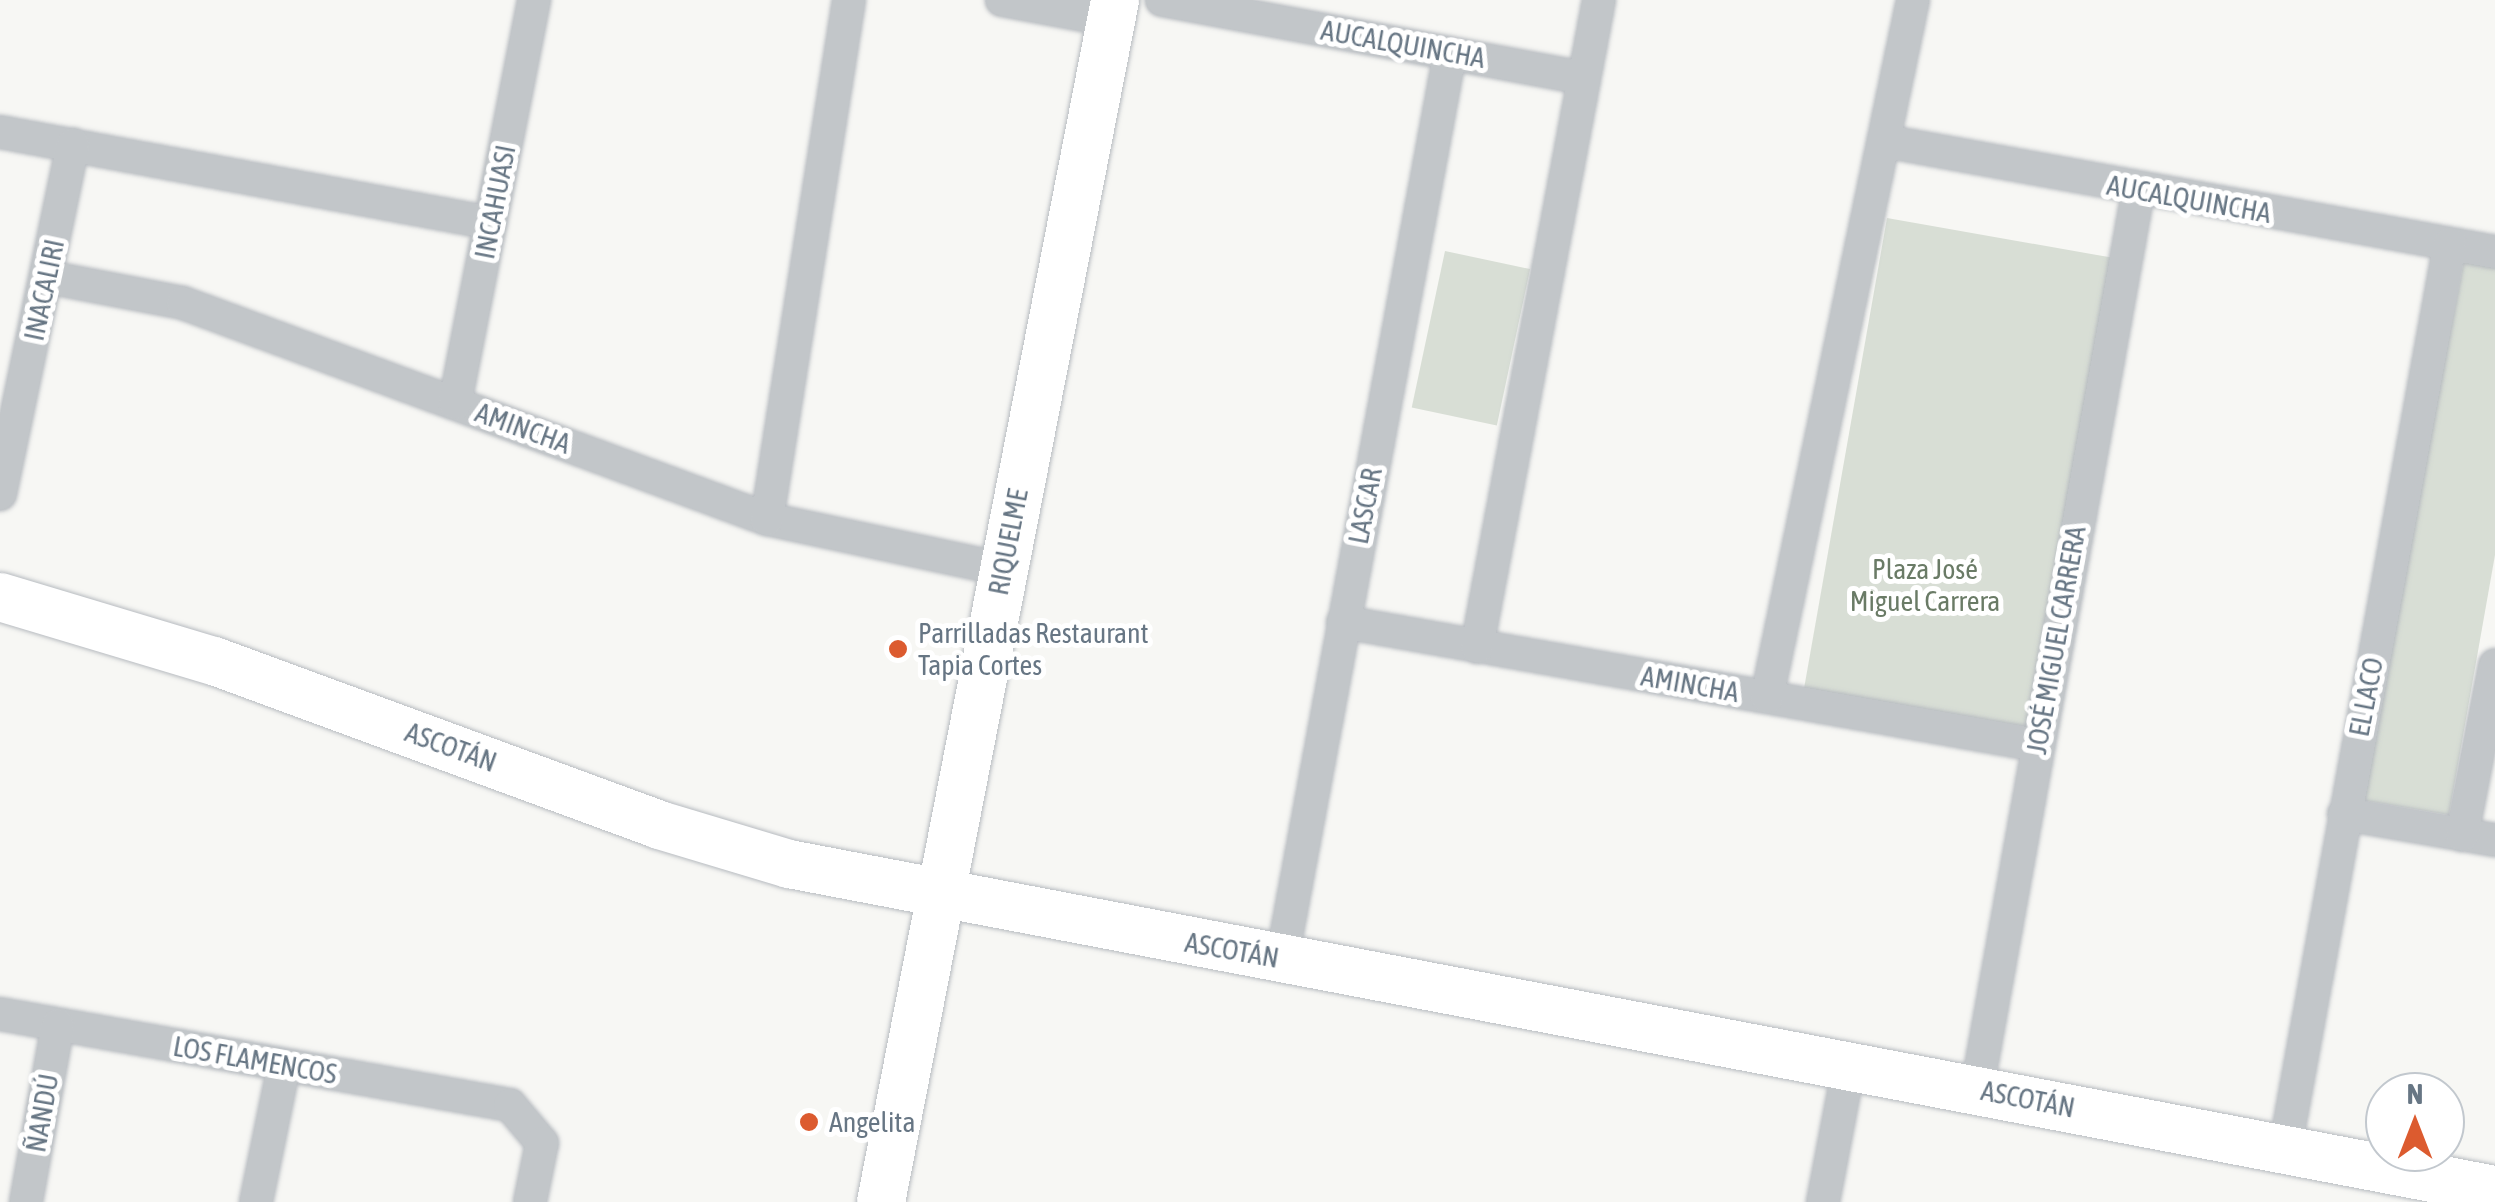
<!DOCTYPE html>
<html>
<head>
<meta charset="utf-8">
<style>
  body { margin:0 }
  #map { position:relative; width:2495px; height:1202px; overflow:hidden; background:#f7f7f4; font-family:"Asap Condensed",sans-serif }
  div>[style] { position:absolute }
  .green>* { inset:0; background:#d8ded5; transform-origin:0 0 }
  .roads { filter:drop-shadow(0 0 2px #b7bbc0) drop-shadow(0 0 2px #b7bbc0) }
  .street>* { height:32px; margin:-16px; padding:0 16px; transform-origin:16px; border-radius:16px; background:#c2c6c9 }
  .secondary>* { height:48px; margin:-24px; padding:0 24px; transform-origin:24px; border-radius:24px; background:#fff }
  .dots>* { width:28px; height:28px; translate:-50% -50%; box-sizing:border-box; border:5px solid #fff; border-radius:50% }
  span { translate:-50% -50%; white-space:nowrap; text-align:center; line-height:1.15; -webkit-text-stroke:10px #fff; paint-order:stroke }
  .street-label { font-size:28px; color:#677684 }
  .park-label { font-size:28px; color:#6a7b66 }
  .poi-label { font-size:28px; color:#677684 }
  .left { translate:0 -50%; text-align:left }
  .north { position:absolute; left:2365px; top:1072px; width:100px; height:100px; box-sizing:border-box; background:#fff; border:2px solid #c2c8ce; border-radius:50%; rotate:0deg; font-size:28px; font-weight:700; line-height:40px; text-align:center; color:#677684 }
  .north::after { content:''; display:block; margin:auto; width:35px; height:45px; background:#dc5b2f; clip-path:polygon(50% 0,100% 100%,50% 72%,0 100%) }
</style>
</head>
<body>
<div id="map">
  <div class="green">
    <i style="left:1887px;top:218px;width:231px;height:477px;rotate:10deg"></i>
    <i style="left:1445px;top:251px;width:87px;height:160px;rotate:12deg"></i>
    <i style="clip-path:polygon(2464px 260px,2495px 265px,2495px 555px,2449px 815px,2360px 800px)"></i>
  </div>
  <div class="roads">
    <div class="street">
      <i style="left:1002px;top:0;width:111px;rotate:10.4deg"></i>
      <i style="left:1162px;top:0;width:429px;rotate:10.5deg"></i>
      <i style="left:0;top:132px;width:499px;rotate:10.5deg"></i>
      <i style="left:1884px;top:141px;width:621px;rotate:10.3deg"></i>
      <i style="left:47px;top:277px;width:138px;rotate:10.8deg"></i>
      <i style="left:183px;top:303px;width:623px;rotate:20.3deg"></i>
      <i style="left:767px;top:519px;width:240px;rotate:12deg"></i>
      <i style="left:455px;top:403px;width:411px;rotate:-78.9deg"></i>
      <i style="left:0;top:494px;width:357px;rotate:-78.2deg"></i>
      <i style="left:767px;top:519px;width:525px;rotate:-81.02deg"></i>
      <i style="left:1343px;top:622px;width:705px;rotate:10.05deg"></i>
      <i style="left:1477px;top:647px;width:658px;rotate:-79.32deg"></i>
      <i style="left:1767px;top:697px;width:712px;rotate:-78.17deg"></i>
      <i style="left:2344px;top:814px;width:153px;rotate:9.8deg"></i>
      <i style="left:2462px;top:835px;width:173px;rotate:-79deg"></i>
      <i style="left:1282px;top:959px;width:921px;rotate:-79.49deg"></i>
      <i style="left:0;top:1014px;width:518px;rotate:10.12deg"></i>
      <i style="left:510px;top:1105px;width:50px;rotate:49.9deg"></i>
      <i style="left:542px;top:1143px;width:60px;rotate:101.5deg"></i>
      <i style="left:1977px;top:1089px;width:911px;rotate:-79.82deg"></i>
      <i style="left:2285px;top:1149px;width:920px;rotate:-79.67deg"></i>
      <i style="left:26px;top:1202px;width:180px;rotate:-79.8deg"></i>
      <i style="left:256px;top:1202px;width:140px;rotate:-78.4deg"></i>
      <i style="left:1823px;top:1202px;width:144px;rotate:-79.2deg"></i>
    </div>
    <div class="secondary">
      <i style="left:0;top:597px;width:223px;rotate:16.7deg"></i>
      <i style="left:214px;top:661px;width:474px;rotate:20.2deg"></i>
      <i style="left:659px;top:825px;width:136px;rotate:16.7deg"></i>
      <i style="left:789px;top:864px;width:1737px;rotate:10.82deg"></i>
      <i style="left:881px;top:1202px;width:1225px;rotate:-78.98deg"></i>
    </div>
  </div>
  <div class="dots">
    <i style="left:898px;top:649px;background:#dc5b2f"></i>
    <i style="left:809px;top:1122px;background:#dc5b2f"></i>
  </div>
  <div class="street-label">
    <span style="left:1403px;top:44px;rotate:10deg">AUCALQUINCHA</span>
    <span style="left:2189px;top:199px;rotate:10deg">AUCALQUINCHA</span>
    <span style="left:495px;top:202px;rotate:-79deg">INCAHUASI</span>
    <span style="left:44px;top:290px;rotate:-78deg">INACALIRI</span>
    <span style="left:523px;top:428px;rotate:20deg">AMINCHA</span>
    <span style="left:1365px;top:506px;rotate:-79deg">LASCAR</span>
    <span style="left:1008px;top:542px;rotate:-79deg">RIQUELME</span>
    <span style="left:2056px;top:640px;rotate:-80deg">JOSÉ MIGUEL CARRERA</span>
    <span style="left:1690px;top:684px;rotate:10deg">AMINCHA</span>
    <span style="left:2366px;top:697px;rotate:-79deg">EL LACO</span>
    <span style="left:451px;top:747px;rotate:20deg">ASCOTÁN</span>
    <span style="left:1232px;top:950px;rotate:10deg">ASCOTÁN</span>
    <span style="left:255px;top:1060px;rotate:10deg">LOS FLAMENCOS</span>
    <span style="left:2028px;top:1099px;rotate:11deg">ASCOTÁN</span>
    <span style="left:42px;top:1113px;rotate:-80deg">ÑANDÚ</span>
  </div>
  <div class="park-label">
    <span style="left:1925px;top:585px">Plaza José<br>Miguel Carrera</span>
  </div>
  <div class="poi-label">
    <span class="left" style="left:918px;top:649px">Parrilladas Restaurant<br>Tapia Cortes</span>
    <span class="left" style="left:829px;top:1122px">Angelita</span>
  </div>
  <div class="north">N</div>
</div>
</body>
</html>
